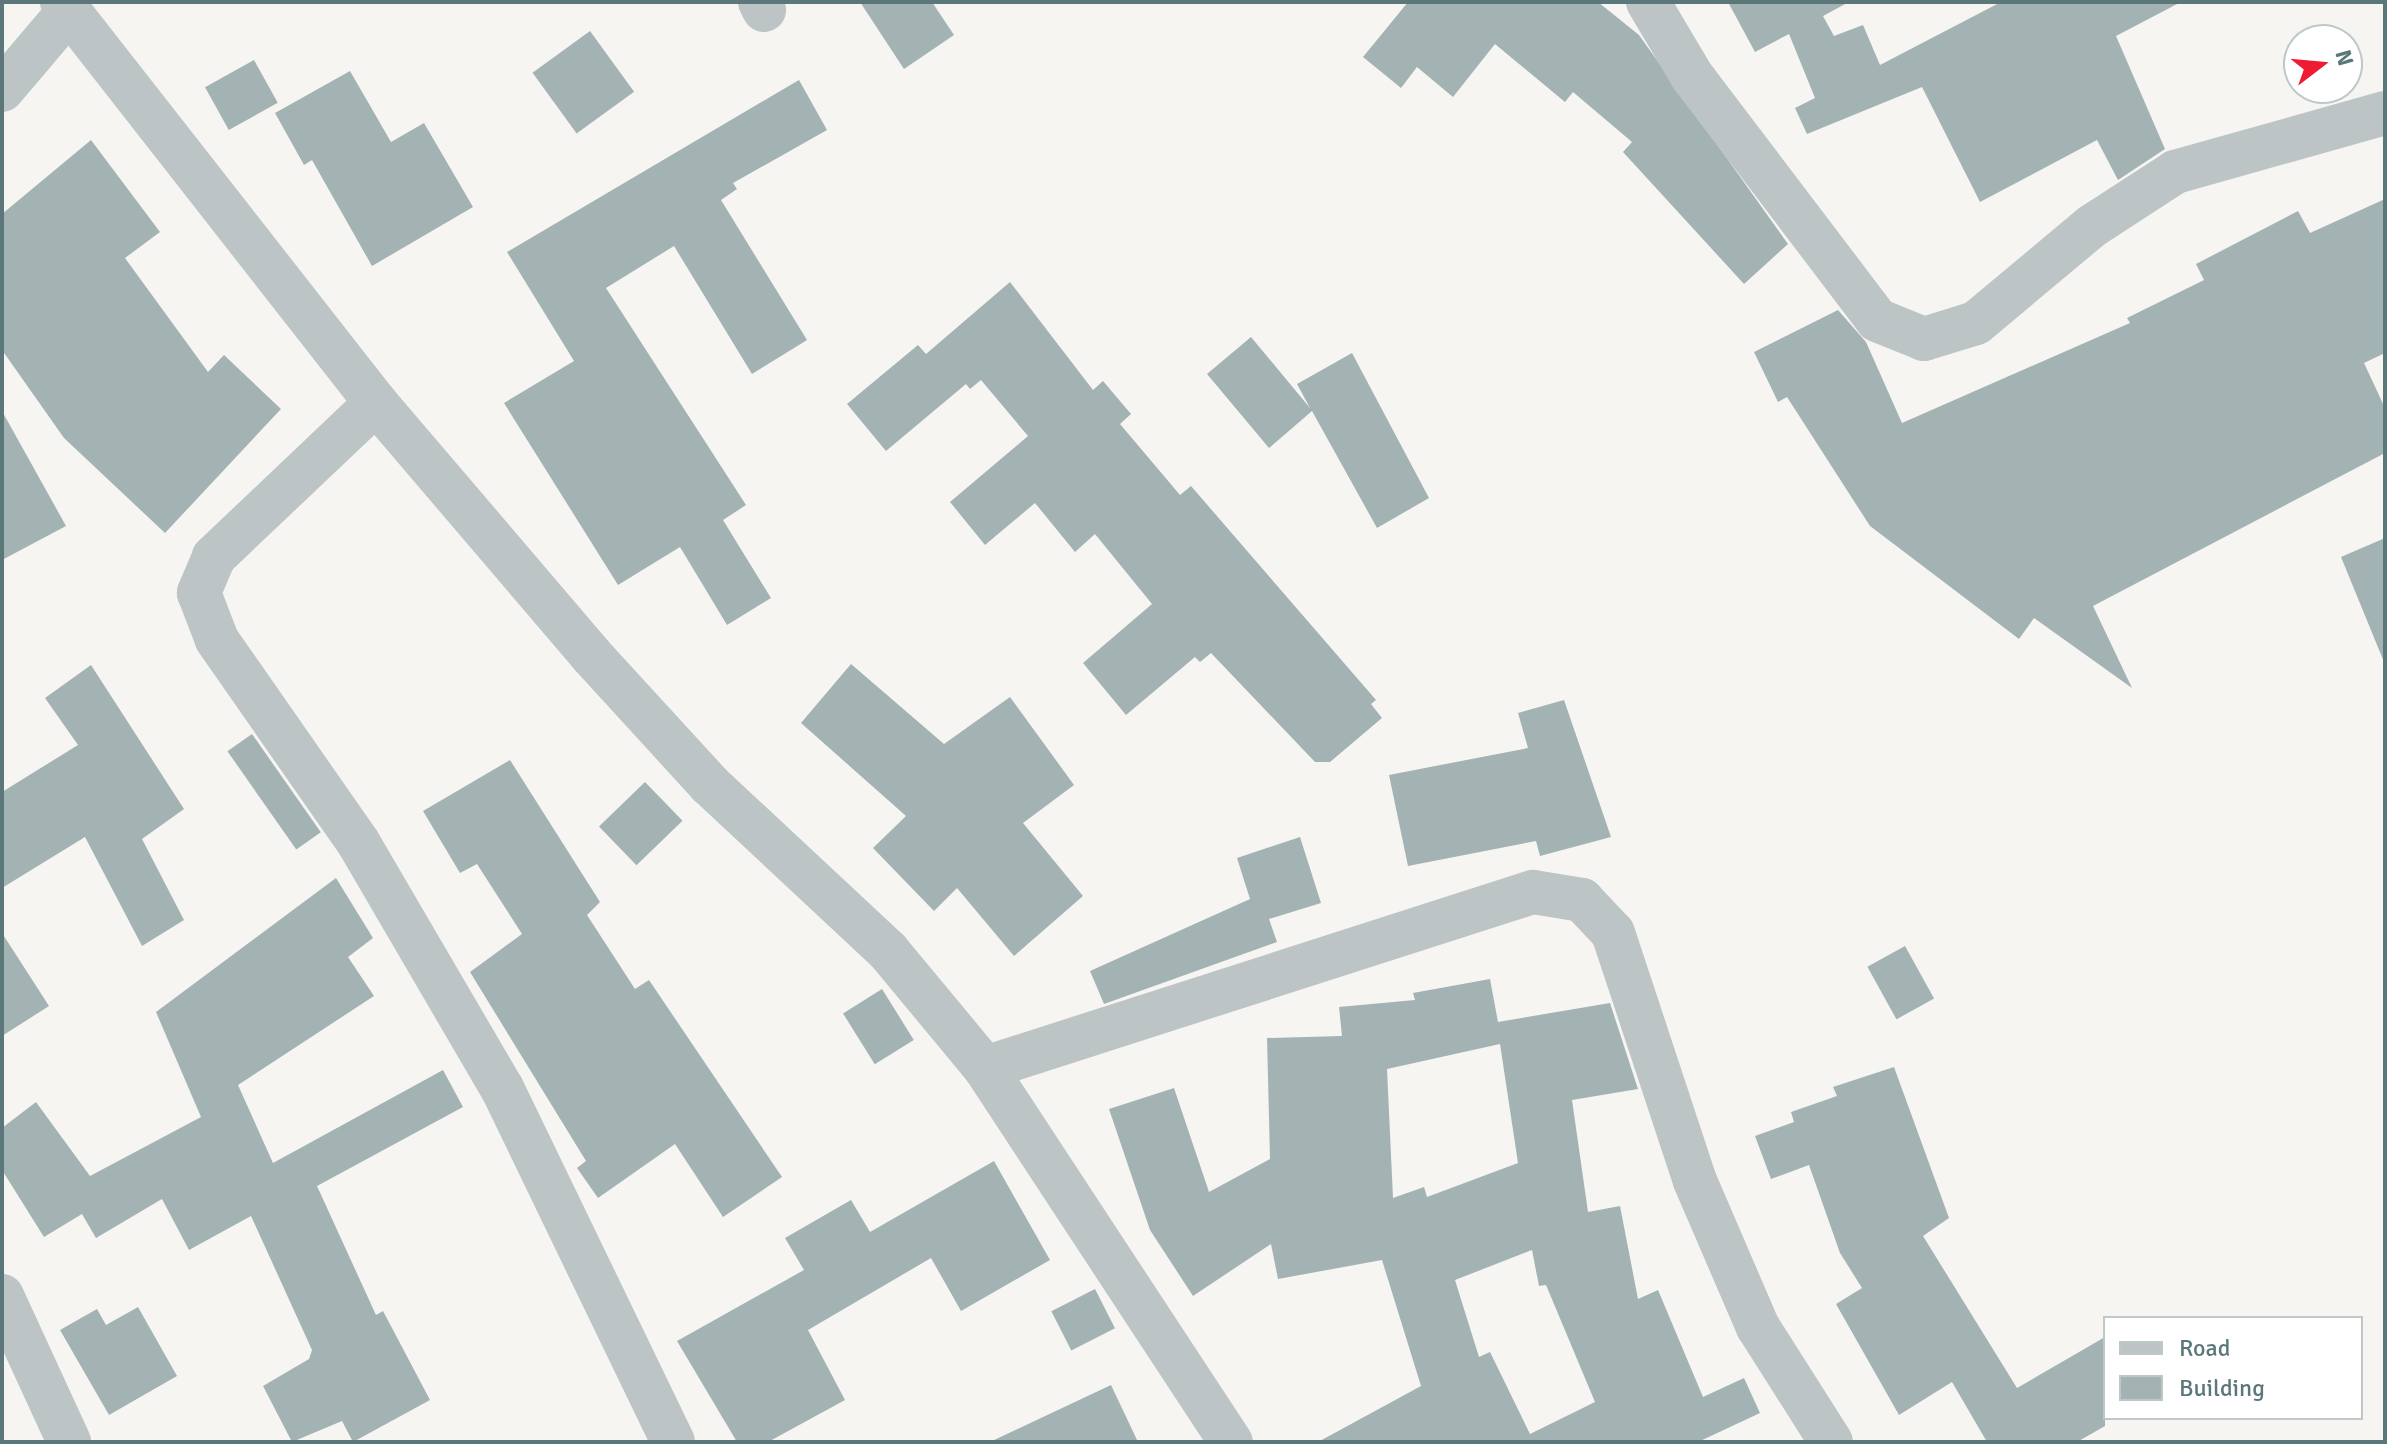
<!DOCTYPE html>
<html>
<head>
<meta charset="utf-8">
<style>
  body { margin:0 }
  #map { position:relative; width:2387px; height:1444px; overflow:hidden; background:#f6f5f2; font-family:Signika,sans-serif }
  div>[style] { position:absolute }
  .building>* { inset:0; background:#a3b3b3; transform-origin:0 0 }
  .street>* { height:44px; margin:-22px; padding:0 22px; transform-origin:22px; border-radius:22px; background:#bcc4c5 }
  span { translate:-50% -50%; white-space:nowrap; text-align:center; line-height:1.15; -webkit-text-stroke:8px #fff; paint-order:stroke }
  .frame { position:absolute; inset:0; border:4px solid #5b7779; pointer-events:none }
  .legend { position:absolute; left:2103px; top:1316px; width:260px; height:104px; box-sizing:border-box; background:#fff; border:2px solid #bdc9c9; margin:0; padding:10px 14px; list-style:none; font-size:24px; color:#5b7779 }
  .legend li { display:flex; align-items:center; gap:16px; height:40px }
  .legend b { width:40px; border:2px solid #bdc9c9 }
  .north { position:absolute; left:2283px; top:24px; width:80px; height:80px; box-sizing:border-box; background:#fff; border:2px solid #bdc9c9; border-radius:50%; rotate:74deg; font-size:22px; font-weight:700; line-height:32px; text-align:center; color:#5b7779 }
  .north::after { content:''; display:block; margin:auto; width:28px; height:36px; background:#ed1c32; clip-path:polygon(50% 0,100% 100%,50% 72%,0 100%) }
</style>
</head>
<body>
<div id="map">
  <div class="building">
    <i style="clip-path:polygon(860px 2px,932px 2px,954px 35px,904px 69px)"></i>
    <i style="clip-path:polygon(1408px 2px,1598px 2px,1639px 35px,1788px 244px,1744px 284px,1623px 152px,1632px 142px,1573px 92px,1565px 102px,1495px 44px,1453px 97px,1417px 67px,1401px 88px,1363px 57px)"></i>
    <i style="clip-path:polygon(1728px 2px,1849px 2px,1823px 16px,1834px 36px,1863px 25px,1880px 65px,2001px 2px,2181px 2px,2116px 36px,2165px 149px,2118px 180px,2097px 140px,1980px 202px,1922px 87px,1807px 134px,1795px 108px,1815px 98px,1789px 34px,1755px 52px)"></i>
    <i style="left:590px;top:31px;width:75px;height:71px;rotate:54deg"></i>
    <i style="left:254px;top:60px;width:49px;height:56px;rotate:61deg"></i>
    <i style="clip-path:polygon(350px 71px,391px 142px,424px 123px,473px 207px,372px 266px,312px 160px,304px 165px,275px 113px)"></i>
    <i style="clip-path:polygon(799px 80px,827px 130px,733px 183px,737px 189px,721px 200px,807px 340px,752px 374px,674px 246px,606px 288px,746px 505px,723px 520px,771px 598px,727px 625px,680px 547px,618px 585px,504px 403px,574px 361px,507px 252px)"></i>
    <i style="clip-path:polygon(91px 140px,160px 232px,125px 258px,208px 372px,224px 355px,281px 409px,165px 533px,64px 438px,2px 350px,2px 214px)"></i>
    <i style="clip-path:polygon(2385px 199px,2385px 353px,2364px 363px,2385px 408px,2385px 453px,2093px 606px,2132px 688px,2034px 618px,2019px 639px,1870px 526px,1787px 397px,1778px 402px,1754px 352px,1838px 310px,1866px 342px,1902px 423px,2130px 323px,2127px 318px,2204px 280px,2196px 264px,2298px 211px,2310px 233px)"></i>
    <i style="clip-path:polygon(1010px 282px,1093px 390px,1103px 381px,1131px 414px,1120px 424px,1180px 495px,1191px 486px,1376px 700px,1371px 704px,1382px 718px,1330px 762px,1315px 762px,1211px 653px,1200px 662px,1195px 657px,1126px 715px,1083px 663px,1152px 604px,1095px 534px,1075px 552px,1035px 503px,985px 545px,950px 502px,1028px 436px,981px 380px,970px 389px,966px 384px,886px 451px,847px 404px,918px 345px,926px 354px)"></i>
    <i style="clip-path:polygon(1251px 337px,1310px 408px,1297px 384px,1352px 353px,1429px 498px,1377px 528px,1312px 411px,1269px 448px,1207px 374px)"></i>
    <i style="clip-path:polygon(2px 411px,66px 526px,2px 560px)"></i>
    <i style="clip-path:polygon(2385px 538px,2385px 661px,2384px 662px,2341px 557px)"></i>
    <i style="clip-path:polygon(851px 664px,944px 744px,1010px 697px,1074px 785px,1023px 823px,1083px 896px,1014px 956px,957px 888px,934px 911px,873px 848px,906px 816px,801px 723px)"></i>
    <i style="clip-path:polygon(91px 665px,184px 809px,142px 839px,184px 920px,142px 946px,85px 837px,2px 888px,2px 792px,78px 745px,45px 698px)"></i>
    <i style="clip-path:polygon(1564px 700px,1611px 837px,1540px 856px,1536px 841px,1408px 866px,1389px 775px,1528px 748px,1518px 713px)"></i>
    <i style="left:252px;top:734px;width:120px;height:30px;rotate:55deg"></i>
    <i style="clip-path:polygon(510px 760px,600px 902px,587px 915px,635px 989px,649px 980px,782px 1177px,723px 1217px,675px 1144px,598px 1198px,577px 1168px,586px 1161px,470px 972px,522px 934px,477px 864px,460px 873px,423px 811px)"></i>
    <i style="left:645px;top:782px;width:54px;height:64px;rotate:46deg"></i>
    <i style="clip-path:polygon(1300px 837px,1321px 903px,1269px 919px,1277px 942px,1104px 1004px,1090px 971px,1250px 899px,1237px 858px)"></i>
    <i style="clip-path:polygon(336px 878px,373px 938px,348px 957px,374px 996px,238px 1085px,273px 1163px,443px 1070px,463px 1107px,317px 1186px,376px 1315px,383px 1311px,430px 1400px,353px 1442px,342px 1421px,292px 1442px,263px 1386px,309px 1359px,312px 1350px,251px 1216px,189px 1250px,162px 1199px,96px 1238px,82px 1214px,44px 1237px,2px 1170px,2px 1128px,36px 1102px,90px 1176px,201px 1117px,156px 1012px)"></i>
    <i style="clip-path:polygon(2px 933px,49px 1006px,2px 1036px)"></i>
    <i style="left:1905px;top:946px;width:60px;height:43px;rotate:61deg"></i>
    <i style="clip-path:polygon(evenodd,1490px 979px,1498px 1022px,1610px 1003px,1638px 1089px,1572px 1100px,1588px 1212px,1620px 1206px,1638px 1299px,1658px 1290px,1703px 1397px,1744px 1378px,1760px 1413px,1698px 1442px,1318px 1442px,1421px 1386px,1382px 1260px,1278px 1279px,1271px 1244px,1193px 1296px,1150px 1230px,1109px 1109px,1174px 1088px,1209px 1192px,1270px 1159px,1267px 1038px,1342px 1036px,1339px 1007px,1415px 1000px,1413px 993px,1490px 979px,1500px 1044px,1518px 1163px,1427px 1197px,1424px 1187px,1393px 1198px,1387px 1069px,1500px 1044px,1490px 979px,1532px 1250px,1539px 1286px,1546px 1285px,1595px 1402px,1530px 1434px,1490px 1352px,1479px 1357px,1455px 1280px,1532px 1250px)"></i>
    <i style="left:882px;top:989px;width:60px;height:46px;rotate:58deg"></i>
    <i style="clip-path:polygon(1894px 1067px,1949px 1218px,1923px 1236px,2017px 1388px,2105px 1337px,2105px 1426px,2077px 1442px,1987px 1442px,1952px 1382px,1899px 1415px,1836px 1304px,1862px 1288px,1840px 1253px,1809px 1165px,1771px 1179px,1755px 1136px,1794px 1122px,1791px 1112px,1837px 1096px,1833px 1087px)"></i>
    <i style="clip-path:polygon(994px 1161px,1050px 1260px,961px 1311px,931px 1258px,808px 1330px,845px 1400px,768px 1442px,737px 1442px,677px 1341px,804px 1270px,785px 1238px,851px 1200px,870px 1232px)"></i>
    <i style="left:1095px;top:1289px;width:44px;height:49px;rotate:63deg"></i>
    <i style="clip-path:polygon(138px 1307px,177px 1376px,109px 1415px,60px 1330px,97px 1309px,106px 1325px)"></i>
    <i style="clip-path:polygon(1111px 1385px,1138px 1442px,990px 1442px)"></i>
  </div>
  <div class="street">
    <i style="left:62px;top:2px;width:509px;rotate:51.94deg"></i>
    <i style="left:376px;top:403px;width:331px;rotate:49.5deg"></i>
    <i style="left:591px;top:655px;width:175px;rotate:47.5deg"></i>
    <i style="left:709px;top:784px;width:245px;rotate:43deg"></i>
    <i style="left:888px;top:951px;width:152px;rotate:50.3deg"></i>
    <i style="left:985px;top:1068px;width:448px;rotate:56.7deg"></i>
    <i style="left:760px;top:2px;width:9px;rotate:63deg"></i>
    <i style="left:1648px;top:2px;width:86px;rotate:59.3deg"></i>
    <i style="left:1692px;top:76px;width:306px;rotate:52.8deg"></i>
    <i style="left:1877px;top:320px;width:51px;rotate:22deg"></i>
    <i style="left:1924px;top:339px;width:54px;rotate:-17.1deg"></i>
    <i style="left:1976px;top:323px;width:151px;rotate:-39.9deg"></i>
    <i style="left:2092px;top:226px;width:99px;rotate:-33deg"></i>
    <i style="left:2175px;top:172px;width:218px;rotate:-15.7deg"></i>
    <i style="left:2px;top:90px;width:104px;rotate:-49.7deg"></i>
    <i style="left:376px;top:403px;width:224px;rotate:136.5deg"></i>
    <i style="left:214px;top:557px;width:39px;rotate:113deg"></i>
    <i style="left:199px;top:593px;width:50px;rotate:69deg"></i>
    <i style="left:217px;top:640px;width:246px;rotate:55.1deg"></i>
    <i style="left:358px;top:842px;width:285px;rotate:59.7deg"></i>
    <i style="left:502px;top:1088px;width:393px;rotate:64.2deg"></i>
    <i style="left:985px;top:1068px;width:576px;rotate:-17.81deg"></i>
    <i style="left:1533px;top:892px;width:50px;rotate:9.3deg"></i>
    <i style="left:1582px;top:900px;width:45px;rotate:46.8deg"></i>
    <i style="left:1613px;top:933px;width:261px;rotate:71.7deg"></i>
    <i style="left:1695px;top:1181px;width:159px;rotate:66.7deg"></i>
    <i style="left:1758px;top:1327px;width:136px;rotate:57.6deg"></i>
    <i style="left:2px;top:1296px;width:161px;rotate:65.3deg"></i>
  </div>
  <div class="frame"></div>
  <ul class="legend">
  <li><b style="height:10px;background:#bcc4c5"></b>Road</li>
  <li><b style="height:22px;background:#a3b3b3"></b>Building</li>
  </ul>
  <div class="north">N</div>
</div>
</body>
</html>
